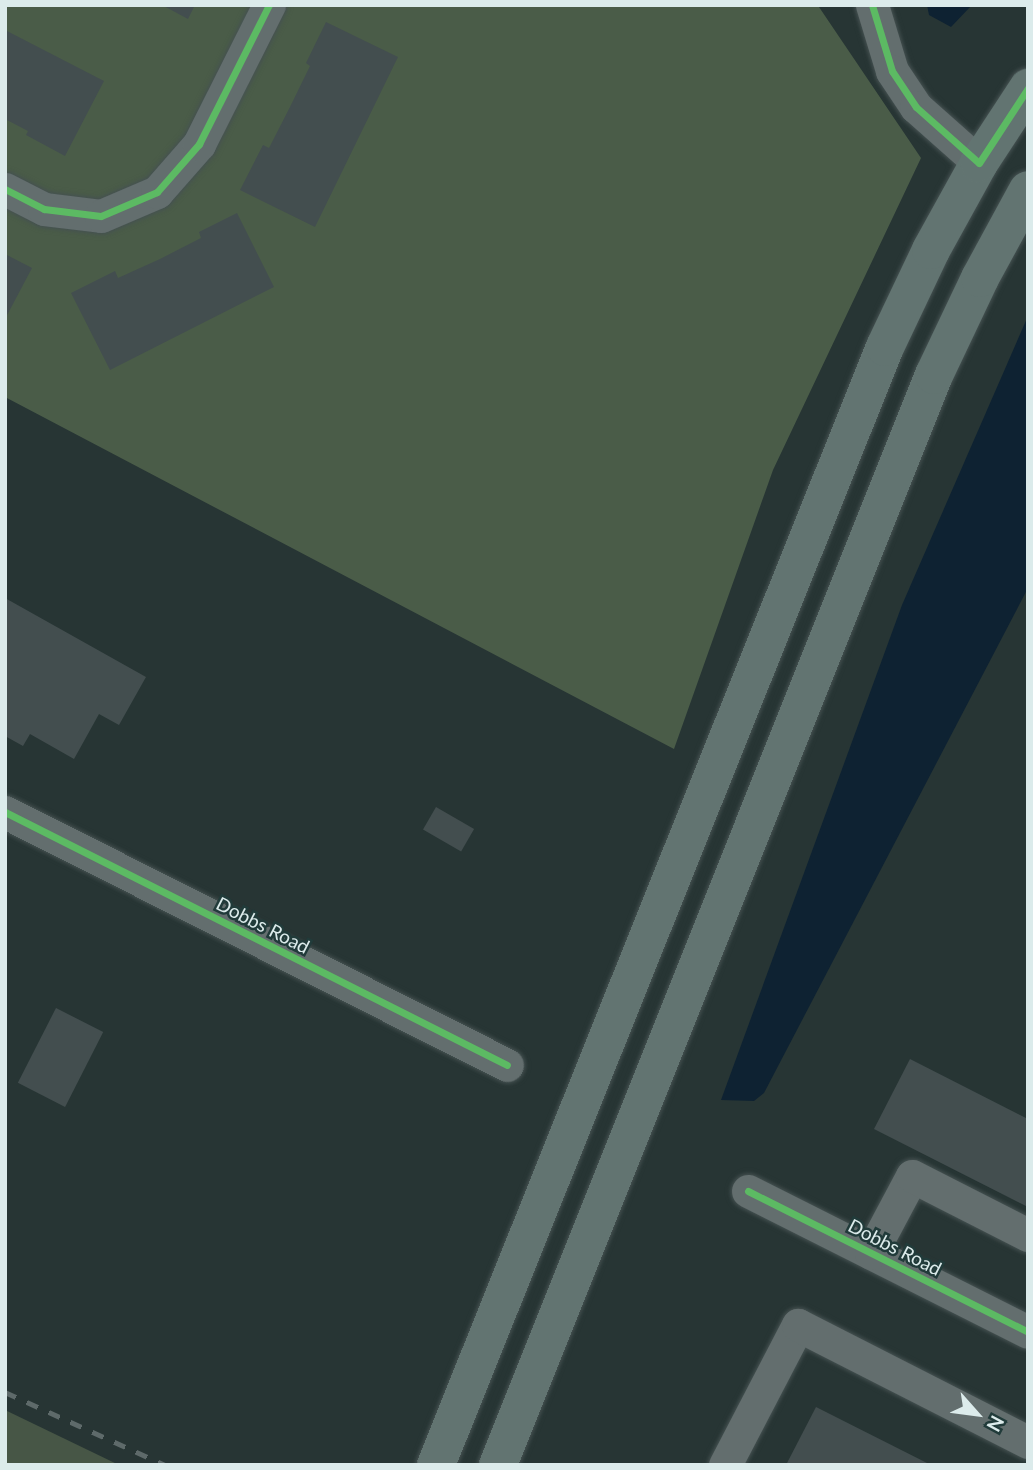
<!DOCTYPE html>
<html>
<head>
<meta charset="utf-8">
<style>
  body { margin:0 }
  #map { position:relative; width:1033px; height:1470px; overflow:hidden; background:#273534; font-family:Lato,sans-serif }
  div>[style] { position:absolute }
  .green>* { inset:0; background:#475646 }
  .forest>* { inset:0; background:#4a5c48 }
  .water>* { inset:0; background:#0e2232 }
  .building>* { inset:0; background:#434e4f; transform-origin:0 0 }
  .roads { filter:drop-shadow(0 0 2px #455151) drop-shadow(0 0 2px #455151) }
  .minor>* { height:33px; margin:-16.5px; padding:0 16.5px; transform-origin:16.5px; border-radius:16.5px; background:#636e6e }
  .major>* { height:38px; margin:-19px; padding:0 19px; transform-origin:19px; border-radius:19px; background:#627471 }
  .rail>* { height:5px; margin-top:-2.5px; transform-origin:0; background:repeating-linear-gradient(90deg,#5e6a6a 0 12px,transparent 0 24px) }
  .cycleway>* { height:7px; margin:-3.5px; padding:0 3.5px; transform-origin:3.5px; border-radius:3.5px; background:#5cba63 }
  span { translate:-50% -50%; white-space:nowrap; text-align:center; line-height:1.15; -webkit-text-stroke:5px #213b3a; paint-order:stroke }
  .street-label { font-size:19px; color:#dcebeb }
  .frame { position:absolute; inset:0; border:7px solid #dcebeb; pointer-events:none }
  .north { position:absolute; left:942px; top:1379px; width:70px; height:70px; -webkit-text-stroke:5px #213b3a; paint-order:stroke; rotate:118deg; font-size:19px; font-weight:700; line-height:28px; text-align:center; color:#dcebeb }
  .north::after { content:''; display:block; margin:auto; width:24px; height:32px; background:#dcebeb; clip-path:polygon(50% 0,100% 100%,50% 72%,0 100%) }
</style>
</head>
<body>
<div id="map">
  <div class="green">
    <i style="clip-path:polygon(5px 1410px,119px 1465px,5px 1465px)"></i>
  </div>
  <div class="forest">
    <i style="clip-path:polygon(5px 5px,819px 7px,921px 158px,773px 470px,674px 749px,5px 397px)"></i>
  </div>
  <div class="water">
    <i style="clip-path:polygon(927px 5px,972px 5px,951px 27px,929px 15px)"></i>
    <i style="clip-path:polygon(1028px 316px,1028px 588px,764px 1093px,754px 1101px,721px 1100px,902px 605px)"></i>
  </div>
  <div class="building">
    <i style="clip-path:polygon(162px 5px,195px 5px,188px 19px)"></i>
    <i style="clip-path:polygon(326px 22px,398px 57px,315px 227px,240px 190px,263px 145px,269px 148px,290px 107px,310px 66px,306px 63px)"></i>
    <i style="clip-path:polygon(5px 30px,104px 81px,65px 156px,26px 135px,28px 131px,5px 119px)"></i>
    <i style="clip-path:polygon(237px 213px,274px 287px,110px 370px,71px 293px,115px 271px,118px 278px,160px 259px,201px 238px,199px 232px)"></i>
    <i style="clip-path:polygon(5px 254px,32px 268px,5px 319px)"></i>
    <i style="clip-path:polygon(5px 598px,146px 677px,119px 725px,99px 714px,74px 759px,30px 734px,23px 746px,5px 736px)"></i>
    <i style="left:436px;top:807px;width:44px;height:26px;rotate:30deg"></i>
    <i style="left:56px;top:1008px;width:53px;height:84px;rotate:27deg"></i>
    <i style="clip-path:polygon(910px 1059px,1028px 1119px,1028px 1207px,874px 1129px)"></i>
    <i style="clip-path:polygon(816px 1407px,931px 1465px,786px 1465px)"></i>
  </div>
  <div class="roads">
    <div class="minor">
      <i style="left:872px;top:5px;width:69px;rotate:73.1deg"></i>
      <i style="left:892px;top:71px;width:43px;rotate:56.3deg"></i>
      <i style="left:916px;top:107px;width:84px;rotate:41.6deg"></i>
      <i style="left:5px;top:189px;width:44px;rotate:27.1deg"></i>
      <i style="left:44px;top:209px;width:57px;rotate:7deg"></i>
      <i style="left:101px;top:216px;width:61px;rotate:-23.2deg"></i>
      <i style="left:157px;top:192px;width:64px;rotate:-48.8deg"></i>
      <i style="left:199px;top:144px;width:156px;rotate:-63.3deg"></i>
      <i style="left:5px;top:812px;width:562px;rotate:26.75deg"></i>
      <i style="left:748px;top:1191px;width:313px;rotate:26.7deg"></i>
      <i style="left:871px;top:1253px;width:87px;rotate:-62deg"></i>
      <i style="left:912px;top:1176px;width:130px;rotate:27deg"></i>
      <i style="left:725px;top:1465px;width:158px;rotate:-62.5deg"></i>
      <i style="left:798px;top:1325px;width:258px;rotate:27deg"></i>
    </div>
    <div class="major">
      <i style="left:436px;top:1465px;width:1205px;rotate:-68.12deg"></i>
      <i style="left:885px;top:347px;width:107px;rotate:-64.6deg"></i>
      <i style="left:931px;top:250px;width:99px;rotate:-61.1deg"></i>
      <i style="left:979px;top:163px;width:90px;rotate:-56.8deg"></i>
      <i style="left:498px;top:1465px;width:1174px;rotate:-68.2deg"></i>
      <i style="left:934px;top:375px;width:107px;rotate:-64.6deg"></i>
      <i style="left:980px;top:278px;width:100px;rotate:-61.4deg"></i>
    </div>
  </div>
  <div class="rail">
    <i style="left:5px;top:1392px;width:176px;rotate:24.5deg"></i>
  </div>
  <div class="cycleway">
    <i style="left:872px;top:5px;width:69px;rotate:73.1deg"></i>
    <i style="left:892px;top:71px;width:43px;rotate:56.3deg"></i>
    <i style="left:916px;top:107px;width:84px;rotate:41.6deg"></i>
    <i style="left:979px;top:163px;width:90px;rotate:-56.8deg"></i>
    <i style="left:5px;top:189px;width:44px;rotate:27.1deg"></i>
    <i style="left:44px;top:209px;width:57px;rotate:7deg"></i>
    <i style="left:101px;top:216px;width:61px;rotate:-23.2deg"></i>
    <i style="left:157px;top:192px;width:64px;rotate:-48.8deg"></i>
    <i style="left:199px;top:144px;width:156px;rotate:-63.3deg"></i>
    <i style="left:5px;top:812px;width:562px;rotate:26.75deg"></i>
    <i style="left:748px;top:1191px;width:313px;rotate:26.7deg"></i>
  </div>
  <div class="street-label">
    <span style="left:263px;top:925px;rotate:27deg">Dobbs Road</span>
    <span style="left:895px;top:1247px;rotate:27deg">Dobbs Road</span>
  </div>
  <div class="frame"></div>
  <div class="north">N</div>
</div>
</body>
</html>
